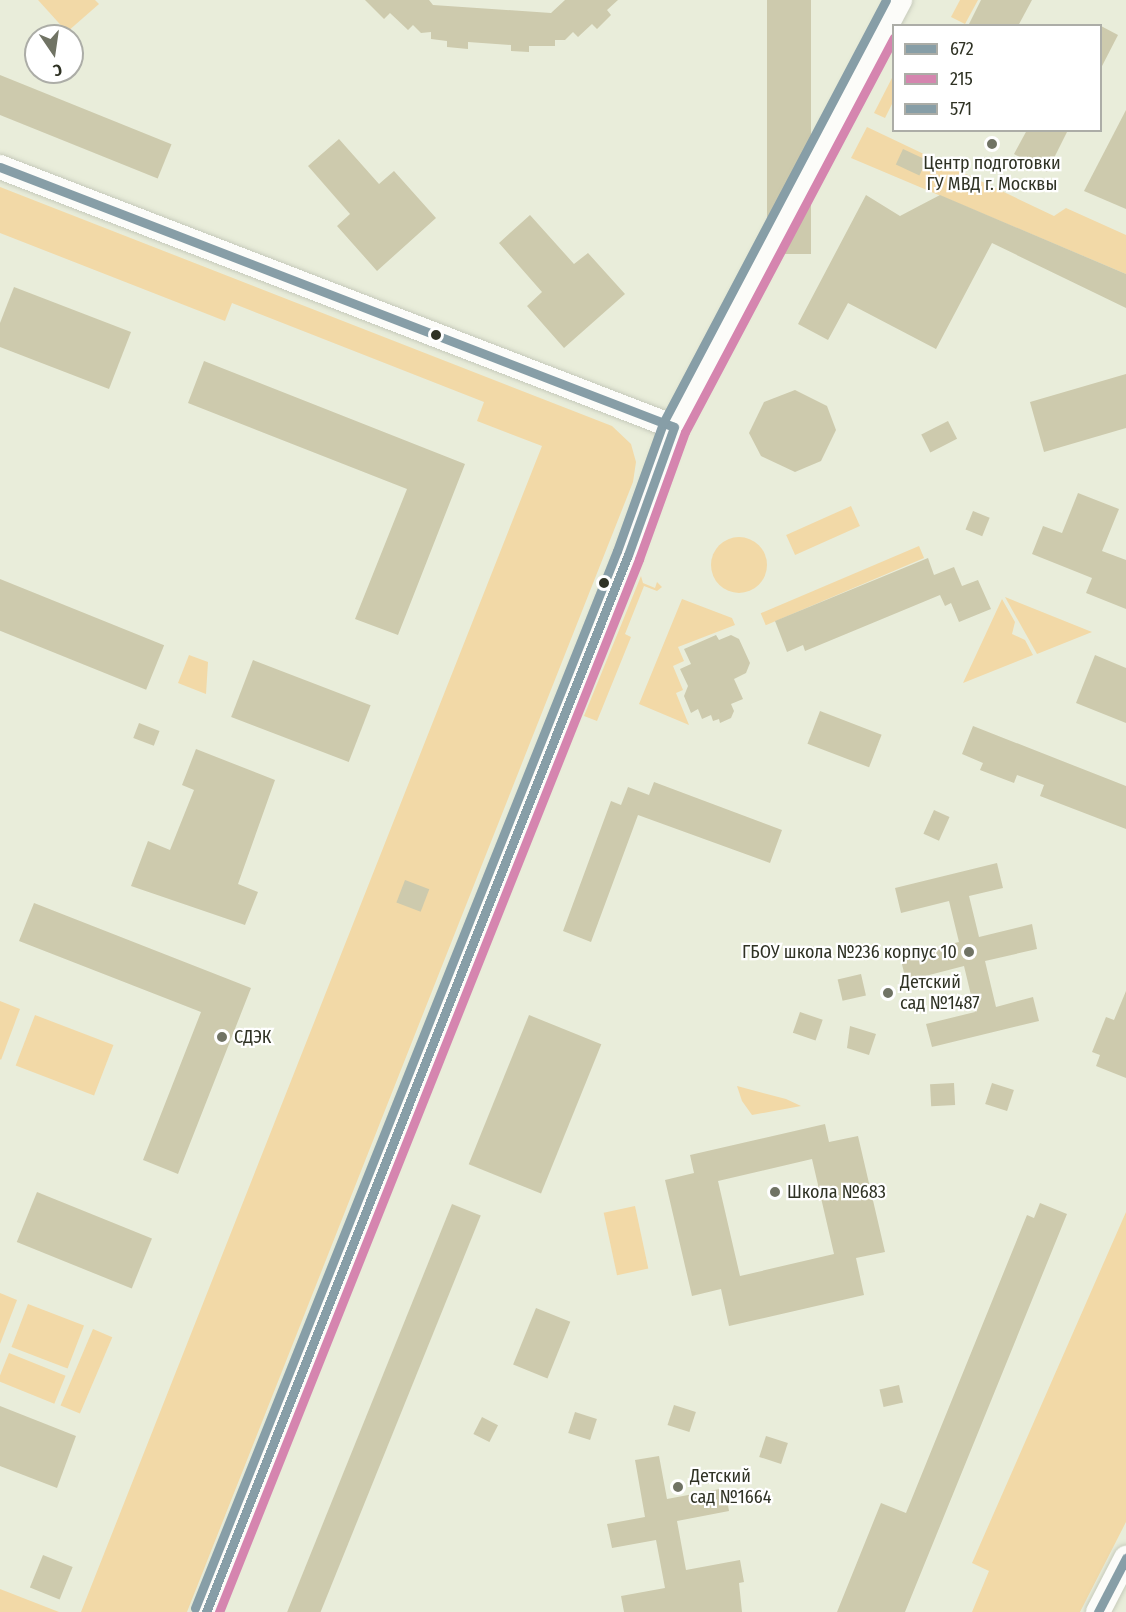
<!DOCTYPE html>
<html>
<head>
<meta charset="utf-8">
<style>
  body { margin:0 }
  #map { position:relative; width:1126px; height:1612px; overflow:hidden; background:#e9edda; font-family:"Fira Sans Condensed",sans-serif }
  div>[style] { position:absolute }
  .green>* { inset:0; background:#f2d9a7; transform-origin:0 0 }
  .round { border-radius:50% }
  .building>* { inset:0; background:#cdcaad; transform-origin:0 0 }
  .roads { filter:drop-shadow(0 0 2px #c6cabb) drop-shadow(0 0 2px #c6cabb) }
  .minor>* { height:24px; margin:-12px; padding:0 12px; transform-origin:12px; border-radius:12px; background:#fcfcf9 }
  .bus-1>* { height:9px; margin:-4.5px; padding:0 4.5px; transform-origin:4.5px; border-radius:4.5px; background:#879ea7 }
  .bus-2>* { height:9px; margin:-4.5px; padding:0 4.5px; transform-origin:4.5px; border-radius:4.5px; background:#d585af }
  .bus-3>* { height:9px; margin:-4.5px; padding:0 4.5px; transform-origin:4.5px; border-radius:4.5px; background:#879ea7 }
  .dots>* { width:16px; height:16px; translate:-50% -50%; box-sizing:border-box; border:3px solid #fff; border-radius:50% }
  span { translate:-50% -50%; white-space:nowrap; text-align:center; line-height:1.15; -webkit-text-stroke:4.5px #fff; paint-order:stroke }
  .poi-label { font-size:18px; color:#2f3224 }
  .right { translate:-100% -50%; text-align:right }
  .left { translate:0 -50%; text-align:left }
  .legend { position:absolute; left:892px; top:24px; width:210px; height:108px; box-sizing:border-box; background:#fff; border:2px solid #acada7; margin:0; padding:8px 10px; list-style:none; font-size:18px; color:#2f3224 }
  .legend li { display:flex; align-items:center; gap:12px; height:30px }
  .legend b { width:30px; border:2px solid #acada7 }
  .north { position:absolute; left:24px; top:24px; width:60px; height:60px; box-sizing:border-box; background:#fff; border:2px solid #acada7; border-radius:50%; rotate:167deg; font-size:16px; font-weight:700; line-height:24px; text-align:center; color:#2f3224 }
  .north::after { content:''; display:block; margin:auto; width:21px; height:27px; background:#707364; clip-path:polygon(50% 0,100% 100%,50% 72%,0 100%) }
</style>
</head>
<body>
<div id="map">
  <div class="green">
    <i style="clip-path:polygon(38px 0,95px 0,99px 4px,67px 32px)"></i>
    <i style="clip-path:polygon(960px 0,978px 0,965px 24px,951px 17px)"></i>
    <i style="clip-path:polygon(893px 76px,893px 102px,885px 118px,874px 113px)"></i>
    <i style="clip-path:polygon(867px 127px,1054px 216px,1066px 208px,1126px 235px,1126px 274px,851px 158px)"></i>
    <i style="clip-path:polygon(0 187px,612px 426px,631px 444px,636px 462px,633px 482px,187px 1612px,81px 1612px,542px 446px,477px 421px,484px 402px,232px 303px,225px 321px,0 233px)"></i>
    <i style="left:851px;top:506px;width:22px;height:71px;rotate:66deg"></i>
    <i class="round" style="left:711px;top:537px;width:56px;height:56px"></i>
    <i style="left:919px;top:546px;width:13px;height:172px;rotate:67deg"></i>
    <i style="clip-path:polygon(641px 576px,643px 583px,655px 588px,657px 582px,662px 587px,657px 591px,644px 586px,625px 634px,631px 637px,597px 721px,584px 716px)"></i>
    <i style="clip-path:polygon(1005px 597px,1092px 632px,1037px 654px)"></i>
    <i style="clip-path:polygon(682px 599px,732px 618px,735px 625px,678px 647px,684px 661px,673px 666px,683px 690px,676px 693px,689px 725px,639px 704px)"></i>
    <i style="clip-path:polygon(1002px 599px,1015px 622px,1012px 634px,1025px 640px,1033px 655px,963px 683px)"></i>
    <i style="clip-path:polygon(189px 655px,208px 662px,206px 694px,178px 683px)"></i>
    <i style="clip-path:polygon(0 1001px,20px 1009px,1px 1060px,0 1059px)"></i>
    <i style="left:35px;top:1015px;width:84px;height:54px;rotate:21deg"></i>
    <i style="clip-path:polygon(737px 1086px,786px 1099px,801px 1106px,752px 1115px,742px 1101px)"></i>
    <i style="left:635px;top:1206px;width:64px;height:32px;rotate:78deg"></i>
    <i style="clip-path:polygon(1126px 1212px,1126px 1522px,1080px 1612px,972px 1612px,989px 1571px,972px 1563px)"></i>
    <i style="clip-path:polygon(0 1293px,17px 1300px,0 1344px)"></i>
    <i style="left:28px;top:1304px;width:60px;height:46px;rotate:21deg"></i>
    <i style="left:93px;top:1329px;width:21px;height:83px;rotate:23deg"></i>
    <i style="left:9px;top:1353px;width:61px;height:30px;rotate:22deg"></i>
    <i style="clip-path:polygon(0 1589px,59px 1612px,0 1612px)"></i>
  </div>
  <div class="building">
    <i style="clip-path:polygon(365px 0,429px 0,433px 5px,551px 13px,565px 0,618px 0,607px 10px,611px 15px,597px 29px,592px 24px,578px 37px,573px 32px,565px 40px,555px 40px,555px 46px,529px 46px,529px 52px,511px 51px,511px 45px,468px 42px,468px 49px,447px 47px,447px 41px,431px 39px,431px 32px,421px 33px,413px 25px,408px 30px,390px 13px,384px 19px)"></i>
    <i style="left:767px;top:0;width:44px;height:254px"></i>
    <i style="clip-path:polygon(981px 0,1032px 0,1018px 26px,968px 26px)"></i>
    <i style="clip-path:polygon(1101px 26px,1118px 35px,1101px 68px)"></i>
    <i style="left:0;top:75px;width:185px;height:37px;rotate:22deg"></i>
    <i style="clip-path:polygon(1126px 110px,1126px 209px,1084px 191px)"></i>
    <i style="clip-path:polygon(1027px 130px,1068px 130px,1047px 172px,1014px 154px)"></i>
    <i style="clip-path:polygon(339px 139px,379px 184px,394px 171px,436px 218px,377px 271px,337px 226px,350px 214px,308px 166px)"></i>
    <i style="left:903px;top:149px;width:26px;height:17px;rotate:25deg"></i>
    <i style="clip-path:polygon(866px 195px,900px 216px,940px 195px,1126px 274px,1126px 308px,992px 243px,936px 349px,848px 303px,828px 340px,798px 324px)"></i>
    <i style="clip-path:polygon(530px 215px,574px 264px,588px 253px,625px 294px,564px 348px,527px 306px,542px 292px,499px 243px)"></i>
    <i style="clip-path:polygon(14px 287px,131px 332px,109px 389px,0 347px,0 323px)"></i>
    <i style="clip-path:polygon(204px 361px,465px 464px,398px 635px,355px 619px,407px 489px,188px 403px)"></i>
    <i style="clip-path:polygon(1126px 374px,1126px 428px,1044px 452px,1030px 402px)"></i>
    <i style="clip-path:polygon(795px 390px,827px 406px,836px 430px,821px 461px,795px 472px,761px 456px,749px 433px,764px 402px)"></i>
    <i style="left:948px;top:421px;width:20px;height:30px;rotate:63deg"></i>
    <i style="clip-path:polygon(1078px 493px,1119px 509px,1102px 551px,1126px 560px,1126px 609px,1086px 593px,1092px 578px,1032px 554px,1043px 526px,1062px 533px)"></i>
    <i style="left:973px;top:511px;width:18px;height:20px;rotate:22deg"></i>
    <i style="clip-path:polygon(928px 558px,934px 575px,954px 567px,962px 586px,978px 580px,991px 609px,959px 622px,951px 603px,945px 606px,940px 595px,805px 651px,803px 645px,787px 652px,775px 621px)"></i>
    <i style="left:0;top:579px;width:177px;height:48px;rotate:22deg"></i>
    <i style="clip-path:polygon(716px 635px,719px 640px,731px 635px,739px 639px,750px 663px,746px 673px,734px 679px,743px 699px,731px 704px,734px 711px,731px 718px,720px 723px,719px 719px,713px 721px,711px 715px,702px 719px,698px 709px,691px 713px,684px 696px,688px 686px,680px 669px,691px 664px,684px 649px)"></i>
    <i style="clip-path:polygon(1095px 655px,1126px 668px,1126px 723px,1076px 703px)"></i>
    <i style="left:253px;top:660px;width:126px;height:61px;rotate:21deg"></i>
    <i style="left:820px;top:711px;width:66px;height:35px;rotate:21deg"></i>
    <i style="left:139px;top:723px;width:22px;height:16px;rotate:21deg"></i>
    <i style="clip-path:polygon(973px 726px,1126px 786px,1126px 829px,1040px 796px,1044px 785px,1017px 775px,1014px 783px,980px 770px,983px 763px,962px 754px)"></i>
    <i style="clip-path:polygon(196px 749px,275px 780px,238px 884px,258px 892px,245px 925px,131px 886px,148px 841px,170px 850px,194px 790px,182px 785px)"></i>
    <i style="clip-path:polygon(654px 782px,782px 830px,770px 863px,638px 815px,591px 942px,563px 931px,611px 801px,621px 805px,628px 787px,649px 795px)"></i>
    <i style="left:934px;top:810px;width:17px;height:26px;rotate:24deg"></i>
    <i style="clip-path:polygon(997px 863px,1003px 888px,969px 896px,979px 937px,1032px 924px,1037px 949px,985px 961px,996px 1007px,1033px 997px,1039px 1021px,932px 1047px,926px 1024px,975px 1012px,964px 966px,906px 981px,900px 956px,959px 942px,949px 901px,901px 913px,895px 888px)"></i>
    <i style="left:405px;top:880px;width:26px;height:24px;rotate:21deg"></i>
    <i style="clip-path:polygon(34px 903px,251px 988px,178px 1174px,143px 1160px,201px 1012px,19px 941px)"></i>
    <i style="left:861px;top:974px;width:22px;height:24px;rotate:77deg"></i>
    <i style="clip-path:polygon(1126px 991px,1126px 1078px,1096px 1066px,1100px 1055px,1092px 1052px,1106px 1017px,1114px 1020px)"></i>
    <i style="left:800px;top:1012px;width:24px;height:22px;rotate:19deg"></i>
    <i style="left:529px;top:1015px;width:78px;height:161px;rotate:22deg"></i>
    <i style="clip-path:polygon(850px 1026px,876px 1034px,869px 1055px,847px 1048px)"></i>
    <i style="left:954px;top:1083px;width:22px;height:24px;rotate:87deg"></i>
    <i style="left:992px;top:1083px;width:23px;height:22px;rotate:18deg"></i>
    <i style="clip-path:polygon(evenodd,825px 1124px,829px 1142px,858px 1136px,885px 1252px,856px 1258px,864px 1295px,729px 1326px,721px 1289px,692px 1296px,665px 1180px,694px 1173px,690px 1155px,825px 1124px,812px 1159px,834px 1254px,740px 1276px,718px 1181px,812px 1159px)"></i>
    <i style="left:37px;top:1192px;width:124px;height:54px;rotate:22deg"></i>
    <i style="clip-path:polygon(1040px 1203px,1067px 1214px,905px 1612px,837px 1612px,881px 1503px,906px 1513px,1027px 1215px,1034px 1218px)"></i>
    <i style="left:452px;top:1204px;width:31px;height:440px;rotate:22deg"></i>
    <i style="left:536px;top:1308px;width:37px;height:61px;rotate:22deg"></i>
    <i style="left:899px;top:1385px;width:18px;height:20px;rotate:77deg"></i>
    <i style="left:674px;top:1405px;width:23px;height:21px;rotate:18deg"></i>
    <i style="clip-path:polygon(0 1406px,76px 1436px,57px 1488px,0 1466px)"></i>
    <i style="left:575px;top:1412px;width:23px;height:22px;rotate:18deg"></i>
    <i style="left:482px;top:1417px;width:18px;height:19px;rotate:27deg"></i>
    <i style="left:766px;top:1436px;width:23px;height:22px;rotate:18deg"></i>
    <i style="clip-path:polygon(659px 1456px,667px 1499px,725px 1488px,729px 1511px,677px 1521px,686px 1570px,740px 1560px,744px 1582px,739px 1583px,742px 1612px,624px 1612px,621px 1596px,665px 1588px,656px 1540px,612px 1548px,607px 1524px,645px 1517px,635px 1460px)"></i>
    <i style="left:43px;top:1555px;width:32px;height:35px;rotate:22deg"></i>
  </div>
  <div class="roads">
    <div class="minor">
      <i style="left:0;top:167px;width:722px;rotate:21.09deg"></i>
      <i style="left:206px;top:1612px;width:1138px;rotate:-68.24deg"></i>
      <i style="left:628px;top:555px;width:136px;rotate:-70.2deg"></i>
      <i style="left:674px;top:427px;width:483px;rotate:-62.1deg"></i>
      <i style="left:1098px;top:1612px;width:61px;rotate:-62.6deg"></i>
    </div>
  </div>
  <div class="bus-1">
    <i style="left:0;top:167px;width:722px;rotate:21.09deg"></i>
    <i style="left:206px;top:1612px;width:1138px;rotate:-68.24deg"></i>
    <i style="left:628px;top:555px;width:136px;rotate:-70.2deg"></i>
    <i style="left:1098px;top:1612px;width:61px;rotate:-62.6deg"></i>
  </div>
  <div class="bus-2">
    <i style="left:219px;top:1612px;width:1134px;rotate:-68.25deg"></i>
    <i style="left:639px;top:559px;width:135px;rotate:-70.1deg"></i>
    <i style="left:685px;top:432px;width:446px;rotate:-62.1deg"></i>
  </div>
  <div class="bus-3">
    <i style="left:195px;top:1608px;width:1138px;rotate:-68.24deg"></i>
    <i style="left:617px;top:551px;width:136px;rotate:-70.2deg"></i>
    <i style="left:663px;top:423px;width:478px;rotate:-62.2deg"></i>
  </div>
  <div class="dots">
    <i style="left:992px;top:144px;background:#707364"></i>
    <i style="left:436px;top:335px;background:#2f3224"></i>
    <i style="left:604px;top:583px;background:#2f3224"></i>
    <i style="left:969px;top:952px;background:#707364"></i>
    <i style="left:888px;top:993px;background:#707364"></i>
    <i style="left:222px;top:1037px;background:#707364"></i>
    <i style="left:775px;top:1192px;background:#707364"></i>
    <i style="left:678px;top:1487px;background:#707364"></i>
  </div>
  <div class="poi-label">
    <span style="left:992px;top:174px">Центр подготовки<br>ГУ МВД г. Москвы</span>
    <span class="right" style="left:957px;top:952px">ГБОУ школа №236 корпус 10</span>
    <span class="left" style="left:900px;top:993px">Детский<br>сад №1487</span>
    <span class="left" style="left:234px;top:1037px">СДЭК</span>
    <span class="left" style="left:787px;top:1192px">Школа №683</span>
    <span class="left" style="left:690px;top:1487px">Детский<br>сад №1664</span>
  </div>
  <ul class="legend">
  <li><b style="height:8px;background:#879ea7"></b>672</li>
  <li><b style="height:8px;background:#d585af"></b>215</li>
  <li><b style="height:8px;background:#879ea7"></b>571</li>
  </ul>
  <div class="north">С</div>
</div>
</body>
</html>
